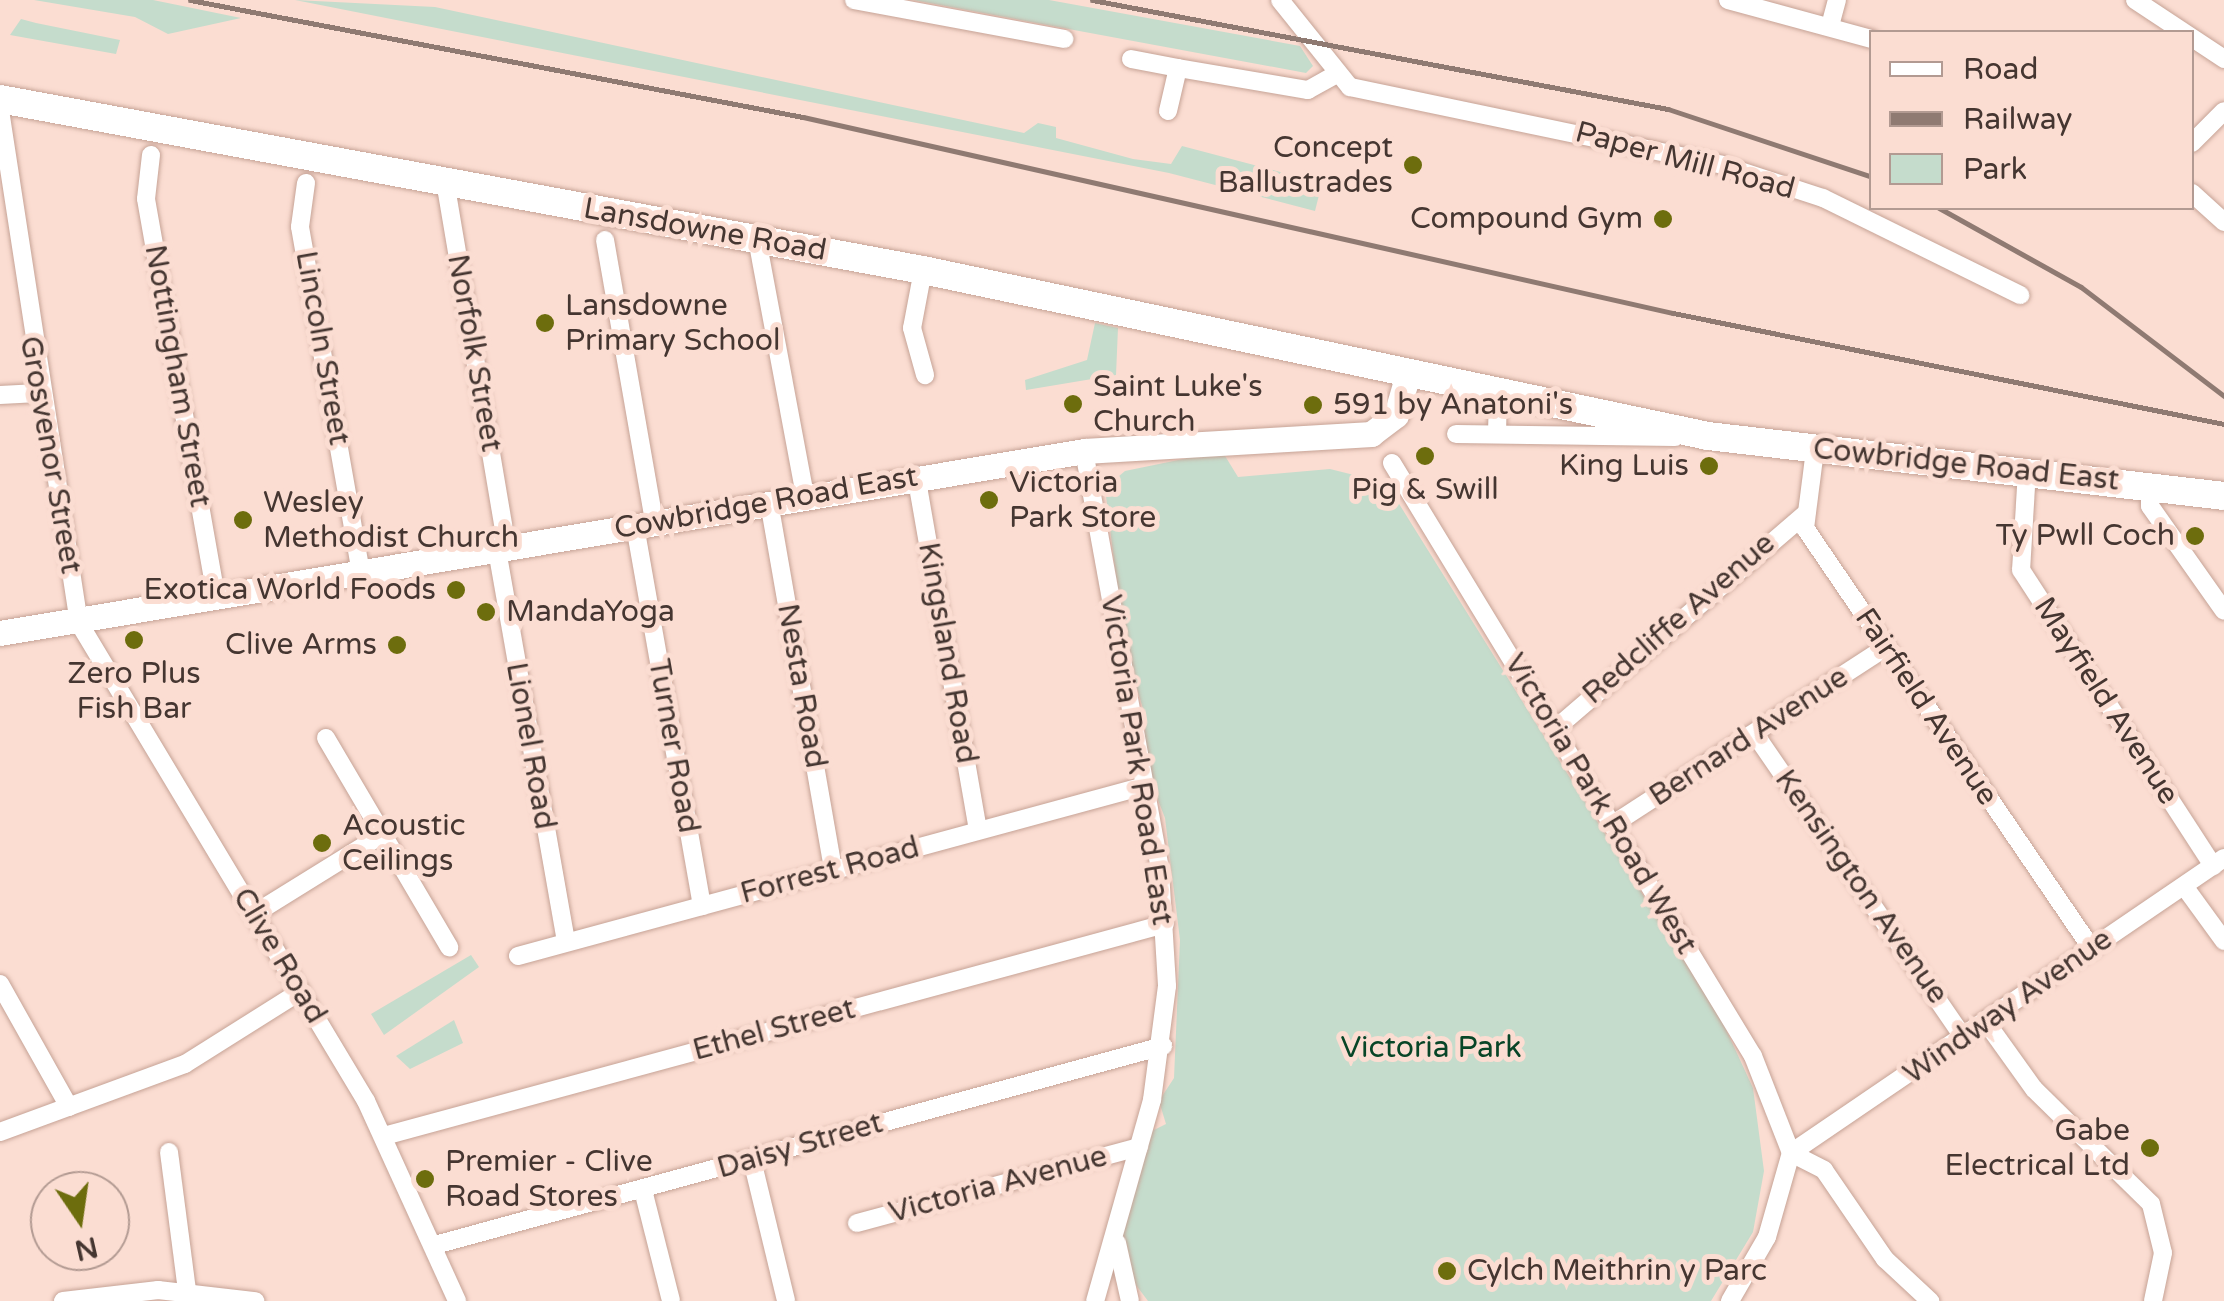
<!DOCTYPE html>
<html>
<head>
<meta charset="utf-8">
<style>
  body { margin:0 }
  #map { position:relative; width:2224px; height:1301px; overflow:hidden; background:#fbddd2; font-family:"Varela Round",sans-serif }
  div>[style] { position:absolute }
  .green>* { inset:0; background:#c5dccc }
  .roads { filter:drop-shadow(0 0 2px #c6a396) drop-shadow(0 0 2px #c6a396) }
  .street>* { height:18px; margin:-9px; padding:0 9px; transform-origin:9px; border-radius:9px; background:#fff }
  .secondary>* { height:25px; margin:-12.5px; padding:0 12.5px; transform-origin:12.5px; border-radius:12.5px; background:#fff }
  .primary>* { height:28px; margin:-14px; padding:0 14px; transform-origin:14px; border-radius:14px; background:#fff }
  .rail>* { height:5px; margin:-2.5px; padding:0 2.5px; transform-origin:2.5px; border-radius:2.5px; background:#8f7a72 }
  .dots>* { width:28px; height:28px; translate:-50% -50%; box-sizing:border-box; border:5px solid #fbddd2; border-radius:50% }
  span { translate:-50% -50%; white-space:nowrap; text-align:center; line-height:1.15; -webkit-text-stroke:10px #fbddd2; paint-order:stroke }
  .poi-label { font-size:30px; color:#453631 }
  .right { translate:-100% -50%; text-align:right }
  .left { translate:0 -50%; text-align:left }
  .street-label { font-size:30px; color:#453631 }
  .park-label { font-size:30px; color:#084527 }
  .legend { position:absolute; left:1869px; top:30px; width:325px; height:180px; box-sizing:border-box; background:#fbddd2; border:2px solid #b29a92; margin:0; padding:12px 18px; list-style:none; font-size:30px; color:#453631 }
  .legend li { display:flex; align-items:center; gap:20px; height:50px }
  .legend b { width:50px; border:2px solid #b29a92 }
  .north { position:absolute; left:30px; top:1171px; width:100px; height:100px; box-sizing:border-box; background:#fbddd2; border:2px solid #b29a92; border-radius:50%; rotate:167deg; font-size:28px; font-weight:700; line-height:40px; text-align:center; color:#453631 }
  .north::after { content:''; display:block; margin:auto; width:35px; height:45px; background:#6d6d0d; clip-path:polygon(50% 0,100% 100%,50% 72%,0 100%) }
</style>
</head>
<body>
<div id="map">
  <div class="green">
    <i style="clip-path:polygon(34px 0,153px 0,241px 18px,168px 34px,135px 17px)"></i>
    <i style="clip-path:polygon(295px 0,435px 7px,1024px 133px,1038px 123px,1056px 127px,1056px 138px,1133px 159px,1171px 164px,1182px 146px,1322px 183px,1315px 211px,1169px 173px)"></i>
    <i style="clip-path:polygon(913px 0,1049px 0,1300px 46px,1313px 66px,1306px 73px)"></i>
    <i style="clip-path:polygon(21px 19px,36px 23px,120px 40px,116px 54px,10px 35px)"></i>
    <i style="clip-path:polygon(1095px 323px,1118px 328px,1116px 375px,1026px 390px,1025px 380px,1087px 360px)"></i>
    <i style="clip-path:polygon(1222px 451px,1238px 477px,1330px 469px,1386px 483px,1723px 1023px,1753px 1088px,1764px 1171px,1753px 1232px,1711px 1301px,1148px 1301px,1133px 1281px,1109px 1228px,1111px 1208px,1150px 1132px,1166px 1124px,1159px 1101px,1174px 1078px,1180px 940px,1165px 818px,1144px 764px,1145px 715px,1125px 650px,1105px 488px,1125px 471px)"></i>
    <i style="clip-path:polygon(471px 955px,479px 967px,384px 1035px,371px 1014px)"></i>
    <i style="clip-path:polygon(454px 1020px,463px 1043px,410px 1069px,396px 1056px)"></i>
  </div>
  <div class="roads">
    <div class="street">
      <i style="left:854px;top:0;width:214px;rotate:10.5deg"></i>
      <i style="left:1280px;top:0;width:112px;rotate:51.2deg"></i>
      <i style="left:1350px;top:87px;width:380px;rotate:11.8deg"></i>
      <i style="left:1722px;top:165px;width:106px;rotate:18.1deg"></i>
      <i style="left:1823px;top:198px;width:220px;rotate:26.2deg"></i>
      <i style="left:1728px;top:0;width:149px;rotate:15.2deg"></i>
      <i style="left:2135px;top:0;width:107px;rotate:33.5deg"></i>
      <i style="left:1830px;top:26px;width:27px;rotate:-75deg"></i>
      <i style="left:1131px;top:59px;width:48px;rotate:10.8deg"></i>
      <i style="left:0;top:110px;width:519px;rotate:81.25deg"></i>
      <i style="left:79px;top:623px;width:558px;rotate:59.02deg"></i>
      <i style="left:366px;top:1101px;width:220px;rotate:65.5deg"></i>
      <i style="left:1168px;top:111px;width:44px;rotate:-76.9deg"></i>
      <i style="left:1178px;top:68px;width:132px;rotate:9.6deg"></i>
      <i style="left:1308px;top:90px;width:29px;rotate:-29deg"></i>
      <i style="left:2192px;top:143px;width:45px;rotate:-45deg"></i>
      <i style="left:151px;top:155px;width:44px;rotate:96.5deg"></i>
      <i style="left:146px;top:199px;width:404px;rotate:80deg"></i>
      <i style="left:445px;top:181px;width:349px;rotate:80.4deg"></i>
      <i style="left:306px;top:183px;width:44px;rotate:97.8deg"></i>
      <i style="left:300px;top:227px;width:351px;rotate:80deg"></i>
      <i style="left:2192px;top:193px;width:43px;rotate:42.2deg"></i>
      <i style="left:757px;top:239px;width:261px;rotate:79.4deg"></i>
      <i style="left:605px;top:240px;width:286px;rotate:80.1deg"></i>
      <i style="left:923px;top:270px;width:59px;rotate:100.7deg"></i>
      <i style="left:912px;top:328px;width:49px;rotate:74.5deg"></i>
      <i style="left:0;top:395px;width:38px;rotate:-3deg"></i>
      <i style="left:1456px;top:434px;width:219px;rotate:0.8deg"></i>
      <i style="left:1497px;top:434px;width:40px;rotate:-88.6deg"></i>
      <i style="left:1815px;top:450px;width:79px;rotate:97.3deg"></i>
      <i style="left:1805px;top:528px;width:510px;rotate:55.72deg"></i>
      <i style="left:1084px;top:451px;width:427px;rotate:79.7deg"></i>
      <i style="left:1160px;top:871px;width:115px;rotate:86.5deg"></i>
      <i style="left:1167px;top:986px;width:115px;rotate:97.5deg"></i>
      <i style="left:1152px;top:1100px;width:209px;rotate:105.8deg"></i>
      <i style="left:1392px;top:463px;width:694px;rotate:58.67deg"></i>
      <i style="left:1753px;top:1056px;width:104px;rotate:68.6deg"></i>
      <i style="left:2027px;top:470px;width:100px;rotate:93.4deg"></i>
      <i style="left:2021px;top:570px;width:353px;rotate:57deg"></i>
      <i style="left:916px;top:475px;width:360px;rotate:80.1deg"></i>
      <i style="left:2150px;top:485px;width:21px;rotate:90deg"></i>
      <i style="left:2150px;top:506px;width:128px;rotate:54.8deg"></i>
      <i style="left:769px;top:502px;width:374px;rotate:80.1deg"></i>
      <i style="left:635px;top:526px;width:386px;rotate:80deg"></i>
      <i style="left:497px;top:550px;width:398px;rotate:80deg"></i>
      <i style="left:1554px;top:730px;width:333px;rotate:-40.7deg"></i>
      <i style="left:1757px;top:737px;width:365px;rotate:55.5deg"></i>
      <i style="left:326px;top:738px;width:243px;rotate:59.5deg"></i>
      <i style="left:1612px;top:825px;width:325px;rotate:-33deg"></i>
      <i style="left:2184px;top:886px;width:68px;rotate:54deg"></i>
      <i style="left:254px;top:914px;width:152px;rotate:-31.8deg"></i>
      <i style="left:518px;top:956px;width:649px;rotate:-15.19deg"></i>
      <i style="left:0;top:984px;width:141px;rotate:60.7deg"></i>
      <i style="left:1986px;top:1022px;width:82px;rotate:54.4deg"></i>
      <i style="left:2034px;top:1089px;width:164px;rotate:44.5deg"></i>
      <i style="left:2151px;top:1204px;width:50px;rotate:76.2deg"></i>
      <i style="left:2163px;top:1253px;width:49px;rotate:101.8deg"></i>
      <i style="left:0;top:1132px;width:197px;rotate:-20.2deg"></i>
      <i style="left:185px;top:1064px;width:137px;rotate:-32.2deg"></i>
      <i style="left:384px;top:1136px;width:809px;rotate:-15.19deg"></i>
      <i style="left:169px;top:1152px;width:140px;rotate:82.6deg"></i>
      <i style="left:1791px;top:1153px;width:524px;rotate:-34.27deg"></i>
      <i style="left:1791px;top:1153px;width:37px;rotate:27deg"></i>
      <i style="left:1824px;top:1170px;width:108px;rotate:55.6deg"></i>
      <i style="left:1885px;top:1259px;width:62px;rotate:43deg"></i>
      <i style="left:752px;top:1160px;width:145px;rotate:76.4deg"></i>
      <i style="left:643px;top:1190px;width:114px;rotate:75.8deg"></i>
      <i style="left:857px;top:1223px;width:292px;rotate:-15.1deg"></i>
      <i style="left:1117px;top:1243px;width:59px;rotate:77.4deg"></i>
      <i style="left:435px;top:1245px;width:755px;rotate:-15.29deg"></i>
      <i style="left:63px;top:1301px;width:96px;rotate:-6.6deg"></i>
      <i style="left:158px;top:1290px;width:98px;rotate:6.5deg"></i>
      <i style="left:1730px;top:1301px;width:74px;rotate:-60deg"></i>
      <i style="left:1767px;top:1237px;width:87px;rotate:-74.1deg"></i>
    </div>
    <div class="secondary">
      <i style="left:0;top:633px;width:1099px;rotate:-9.53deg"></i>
      <i style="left:1084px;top:451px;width:288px;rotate:-3.4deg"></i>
      <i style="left:1371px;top:434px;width:31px;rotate:-37deg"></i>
      <i style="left:1396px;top:415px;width:43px;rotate:-73.7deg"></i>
    </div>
    <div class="primary">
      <i style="left:0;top:99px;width:939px;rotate:10.5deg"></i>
      <i style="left:923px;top:270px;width:802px;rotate:11.94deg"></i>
      <i style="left:1708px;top:436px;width:519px;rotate:6.63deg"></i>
    </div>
  </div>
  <div class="rail">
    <i style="left:190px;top:0;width:624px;rotate:10.81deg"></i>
    <i style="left:803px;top:117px;width:892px;rotate:12.7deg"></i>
    <i style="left:1673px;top:313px;width:562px;rotate:11.39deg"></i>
    <i style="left:1092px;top:0;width:586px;rotate:10.72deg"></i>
    <i style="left:1668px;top:109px;width:215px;rotate:18.4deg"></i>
    <i style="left:1939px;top:208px;width:162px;rotate:29.1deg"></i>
    <i style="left:2081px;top:287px;width:180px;rotate:37.3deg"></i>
  </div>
  <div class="dots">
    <i style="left:1413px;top:165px;background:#6d6d0d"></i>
    <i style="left:1663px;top:219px;background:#6d6d0d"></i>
    <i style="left:545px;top:323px;background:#6d6d0d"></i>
    <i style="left:1073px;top:404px;background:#6d6d0d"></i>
    <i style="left:1313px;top:405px;background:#6d6d0d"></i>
    <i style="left:1425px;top:456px;background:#6d6d0d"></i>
    <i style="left:1709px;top:466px;background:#6d6d0d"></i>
    <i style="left:989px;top:500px;background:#6d6d0d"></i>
    <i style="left:243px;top:520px;background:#6d6d0d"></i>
    <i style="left:2195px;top:536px;background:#6d6d0d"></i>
    <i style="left:456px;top:590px;background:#6d6d0d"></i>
    <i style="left:486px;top:612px;background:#6d6d0d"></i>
    <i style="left:134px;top:640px;background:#6d6d0d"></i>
    <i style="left:397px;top:645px;background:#6d6d0d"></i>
    <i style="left:322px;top:843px;background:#6d6d0d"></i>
    <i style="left:2150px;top:1148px;background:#6d6d0d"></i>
    <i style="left:425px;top:1179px;background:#6d6d0d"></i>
    <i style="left:1447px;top:1271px;background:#6d6d0d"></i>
  </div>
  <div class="poi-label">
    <span class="right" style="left:1393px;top:165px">Concept<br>Ballustrades</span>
    <span class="right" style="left:1643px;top:219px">Compound Gym</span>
    <span class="left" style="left:565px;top:323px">Lansdowne<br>Primary School</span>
    <span class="left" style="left:1093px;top:404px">Saint Luke's<br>Church</span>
    <span class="left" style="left:1333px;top:405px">591 by Anatoni's</span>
    <span class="right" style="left:1689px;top:466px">King Luis</span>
    <span class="left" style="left:1009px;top:500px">Victoria<br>Park Store</span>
    <span style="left:1425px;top:490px">Pig &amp; Swill</span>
    <span class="left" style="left:263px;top:520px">Wesley<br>Methodist Church</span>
    <span class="right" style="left:2175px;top:536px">Ty Pwll Coch</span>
    <span class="right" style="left:436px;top:590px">Exotica World Foods</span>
    <span class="left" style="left:506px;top:612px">MandaYoga</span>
    <span class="right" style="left:377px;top:645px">Clive Arms</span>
    <span style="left:134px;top:691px">Zero Plus<br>Fish Bar</span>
    <span class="left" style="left:342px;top:843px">Acoustic<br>Ceilings</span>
    <span class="right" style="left:2130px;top:1148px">Gabe<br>Electrical Ltd</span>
    <span class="left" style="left:445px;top:1179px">Premier - Clive<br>Road Stores</span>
    <span class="left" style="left:1467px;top:1271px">Cylch Meithrin y Parc</span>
  </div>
  <div class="street-label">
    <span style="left:1685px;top:161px;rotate:15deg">Paper Mill Road</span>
    <span style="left:705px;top:230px;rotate:10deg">Lansdowne Road</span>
    <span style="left:322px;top:348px;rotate:80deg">Lincoln Street</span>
    <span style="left:474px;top:353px;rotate:80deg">Norfolk Street</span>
    <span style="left:177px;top:376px;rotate:80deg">Nottingham Street</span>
    <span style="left:50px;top:455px;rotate:80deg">Grosvenor Street</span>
    <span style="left:1966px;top:465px;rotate:6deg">Cowbridge Road East</span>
    <span style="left:766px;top:503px;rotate:-10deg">Cowbridge Road East</span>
    <span style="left:1679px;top:619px;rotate:-41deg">Redcliffe Avenue</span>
    <span style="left:947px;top:653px;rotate:80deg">Kingsland Road</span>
    <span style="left:801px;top:686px;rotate:80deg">Nesta Road</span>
    <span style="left:2106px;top:701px;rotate:57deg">Mayfield Avenue</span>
    <span style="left:1926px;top:707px;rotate:56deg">Fairfield Avenue</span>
    <span style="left:1749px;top:737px;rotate:-33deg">Bernard Avenue</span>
    <span style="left:530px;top:746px;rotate:80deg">Lionel Road</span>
    <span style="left:673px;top:746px;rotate:80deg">Turner Road</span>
    <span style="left:1136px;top:760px;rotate:81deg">Victoria Park Road East</span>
    <span style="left:1600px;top:804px;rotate:59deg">Victoria Park Road West</span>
    <span style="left:830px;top:871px;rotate:-15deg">Forrest Road</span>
    <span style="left:1861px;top:887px;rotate:55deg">Kensington Avenue</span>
    <span style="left:279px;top:956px;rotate:59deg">Clive Road</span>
    <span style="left:2008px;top:1007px;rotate:-35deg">Windway Avenue</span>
    <span style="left:774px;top:1030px;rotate:-15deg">Ethel Street</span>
    <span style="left:800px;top:1146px;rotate:-16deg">Daisy Street</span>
    <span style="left:998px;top:1185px;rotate:-15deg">Victoria Avenue</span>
  </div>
  <div class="park-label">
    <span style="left:1431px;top:1048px">Victoria Park</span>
  </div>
  <ul class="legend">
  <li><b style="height:12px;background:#fff"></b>Road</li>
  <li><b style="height:12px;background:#8f7a72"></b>Railway</li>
  <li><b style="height:28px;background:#c5dccc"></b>Park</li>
  </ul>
  <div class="north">N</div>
</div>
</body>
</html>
